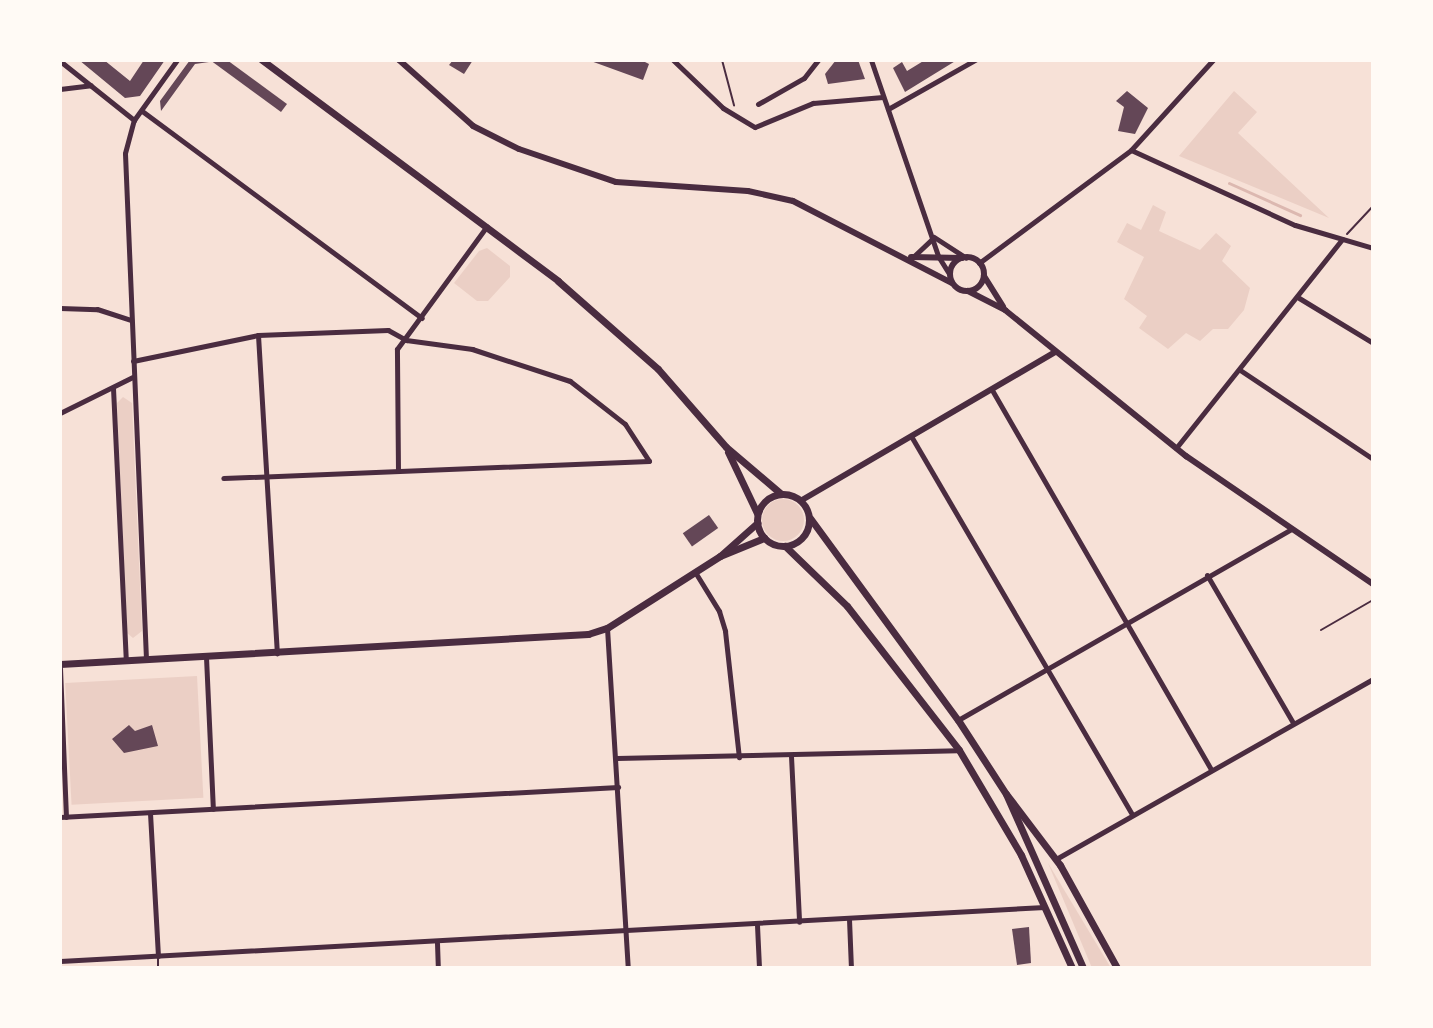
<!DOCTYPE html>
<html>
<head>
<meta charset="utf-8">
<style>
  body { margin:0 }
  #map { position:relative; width:1433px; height:1028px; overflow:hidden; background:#f7e1d7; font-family:Signika,sans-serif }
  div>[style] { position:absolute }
  .green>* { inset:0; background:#ebcfc5; transform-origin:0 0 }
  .round { border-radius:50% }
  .stream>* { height:3px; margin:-1.5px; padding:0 1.5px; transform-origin:1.5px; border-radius:1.5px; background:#dcb8b0 }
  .building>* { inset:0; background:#644757; transform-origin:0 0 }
  .path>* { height:2px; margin:-1px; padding:0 1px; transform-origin:1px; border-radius:1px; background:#4a2c40 }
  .service>* { height:2px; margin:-1px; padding:0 1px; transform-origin:1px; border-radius:1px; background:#4a2c40 }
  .minor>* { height:5px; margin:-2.5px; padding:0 2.5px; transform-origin:2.5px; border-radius:2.5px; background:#4a2c40 }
  .tertiary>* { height:6px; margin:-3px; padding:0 3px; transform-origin:3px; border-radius:3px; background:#4a2c40 }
  .tertiary>.ring { margin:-3px; padding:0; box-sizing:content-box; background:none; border:6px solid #4a2c40; border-radius:50% }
  .secondary>* { height:7px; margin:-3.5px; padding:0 3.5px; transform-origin:3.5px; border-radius:3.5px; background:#4a2c40 }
  .primary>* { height:7px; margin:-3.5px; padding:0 3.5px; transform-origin:3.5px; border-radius:3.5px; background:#4a2c40 }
  .primary>.ring { margin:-3.5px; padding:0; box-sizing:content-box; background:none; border:7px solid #4a2c40; border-radius:50% }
  span { translate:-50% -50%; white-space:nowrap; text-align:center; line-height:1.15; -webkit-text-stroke:8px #fffaf5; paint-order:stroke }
  .frame { position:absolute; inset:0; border:62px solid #fffaf5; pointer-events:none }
</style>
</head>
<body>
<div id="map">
  <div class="green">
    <i style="clip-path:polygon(1234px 91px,1257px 112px,1238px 133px,1329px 218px,1179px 156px)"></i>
    <i style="clip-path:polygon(1153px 205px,1166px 212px,1159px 231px,1200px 250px,1216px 233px,1231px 246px,1222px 261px,1250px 288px,1244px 310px,1228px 329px,1213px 329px,1200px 341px,1186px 333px,1168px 349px,1139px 328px,1147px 316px,1124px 299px,1144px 257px,1117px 242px,1127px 223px,1141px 230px)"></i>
    <i style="clip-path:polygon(487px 248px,510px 266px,510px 277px,488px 301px,477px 301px,454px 283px,479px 251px)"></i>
    <i style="clip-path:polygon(123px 397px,132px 403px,142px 631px,133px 638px,127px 633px,117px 403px)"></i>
    <i class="round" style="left:762px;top:499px;width:42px;height:42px"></i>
    <i style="left:197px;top:676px;width:122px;height:132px;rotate:87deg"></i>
    <i style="clip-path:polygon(1048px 863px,1111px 968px,1092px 968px)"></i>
  </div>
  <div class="stream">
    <i style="left:1229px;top:183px;width:78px;rotate:24.3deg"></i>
  </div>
  <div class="building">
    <i style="clip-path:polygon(79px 60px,104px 60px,130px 81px,144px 60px,165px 60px,140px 96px,125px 98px)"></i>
    <i style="clip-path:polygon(190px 60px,209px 62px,195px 64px,161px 111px,160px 101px)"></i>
    <i style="clip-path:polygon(210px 60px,227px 60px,287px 104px,281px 112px)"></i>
    <i style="clip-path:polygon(453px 60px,473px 60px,464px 74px,449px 65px)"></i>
    <i style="clip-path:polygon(588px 60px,641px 60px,649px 64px,643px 80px)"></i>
    <i style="clip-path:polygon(836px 60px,858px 60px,865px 79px,828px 84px,825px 74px)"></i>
    <i style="clip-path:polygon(925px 60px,957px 60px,905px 92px,893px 68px,902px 62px,907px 71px)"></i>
    <i style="clip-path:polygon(1127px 91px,1148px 108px,1135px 134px,1118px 131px,1124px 107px,1116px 101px)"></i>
    <i style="left:709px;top:515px;width:16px;height:32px;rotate:55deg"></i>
    <i style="clip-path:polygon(129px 725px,135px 731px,152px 725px,158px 746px,124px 753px,112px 739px)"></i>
    <i style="clip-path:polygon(1029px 927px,1031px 963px,1017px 965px,1012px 929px)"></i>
  </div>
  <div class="path">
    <i style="left:722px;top:60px;width:47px;rotate:75.1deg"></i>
    <i style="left:1347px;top:234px;width:38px;rotate:-47deg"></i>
  </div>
  <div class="service">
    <i style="left:1321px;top:630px;width:60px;rotate:-30deg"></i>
    <i style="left:158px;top:957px;width:11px;rotate:90deg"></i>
  </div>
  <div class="minor">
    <i style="left:673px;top:60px;width:69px;rotate:43.8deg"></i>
    <i style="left:723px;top:108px;width:37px;rotate:31deg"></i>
    <i style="left:755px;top:127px;width:63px;rotate:-22.5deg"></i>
    <i style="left:813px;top:103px;width:70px;rotate:-4.9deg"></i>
    <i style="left:871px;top:60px;width:207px;rotate:71.1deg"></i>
    <i style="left:938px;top:256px;width:22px;rotate:58deg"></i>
    <i style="left:60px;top:61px;width:95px;rotate:38.6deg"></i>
    <i style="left:60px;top:89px;width:31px;rotate:-7deg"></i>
    <i style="left:758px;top:104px;width:53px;rotate:-29.5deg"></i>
    <i style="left:804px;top:78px;width:23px;rotate:-52deg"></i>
    <i style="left:888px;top:109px;width:100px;rotate:-29.4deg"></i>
    <i style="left:142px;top:111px;width:348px;rotate:36.5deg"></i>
    <i style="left:1131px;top:150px;width:180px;rotate:24.6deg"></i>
    <i style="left:1295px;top:225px;width:81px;rotate:16.4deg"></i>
    <i style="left:934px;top:237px;width:38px;rotate:33deg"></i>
    <i style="left:915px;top:255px;width:25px;rotate:-43deg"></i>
    <i style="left:979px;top:263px;width:189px;rotate:-36.6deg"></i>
    <i style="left:1131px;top:150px;width:122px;rotate:-47.7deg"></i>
    <i style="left:1299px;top:298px;width:87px;rotate:31.3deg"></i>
    <i style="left:60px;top:308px;width:37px;rotate:2deg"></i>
    <i style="left:97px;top:309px;width:36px;rotate:18deg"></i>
    <i style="left:258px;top:335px;width:319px;rotate:86.6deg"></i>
    <i style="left:133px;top:361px;width:128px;rotate:-11.7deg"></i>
    <i style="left:258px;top:335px;width:130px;rotate:-2.2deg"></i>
    <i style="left:388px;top:330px;width:21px;rotate:29deg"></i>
    <i style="left:406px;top:340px;width:67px;rotate:7.8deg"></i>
    <i style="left:472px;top:349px;width:103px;rotate:18.1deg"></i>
    <i style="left:570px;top:381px;width:70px;rotate:38deg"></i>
    <i style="left:625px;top:424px;width:44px;rotate:57deg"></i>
    <i style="left:649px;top:461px;width:426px;rotate:177.7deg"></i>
    <i style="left:1240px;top:370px;width:160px;rotate:33.8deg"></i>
    <i style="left:113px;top:388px;width:273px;rotate:87.3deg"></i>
    <i style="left:992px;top:390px;width:439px;rotate:60deg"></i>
    <i style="left:60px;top:413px;width:81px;rotate:-26.3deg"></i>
    <i style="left:911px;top:436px;width:438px;rotate:59.7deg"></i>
    <i style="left:1176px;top:448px;width:267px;rotate:-51.5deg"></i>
    <i style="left:398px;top:471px;width:122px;rotate:-90.5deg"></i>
    <i style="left:397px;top:349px;width:152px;rotate:-53.8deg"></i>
    <i style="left:695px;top:572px;width:46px;rotate:58.4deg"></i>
    <i style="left:719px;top:611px;width:21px;rotate:73deg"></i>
    <i style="left:725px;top:631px;width:127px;rotate:83.7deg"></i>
    <i style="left:1207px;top:575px;width:171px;rotate:59.8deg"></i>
    <i style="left:607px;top:628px;width:341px;rotate:86.5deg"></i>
    <i style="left:206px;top:657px;width:152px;rotate:87.4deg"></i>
    <i style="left:146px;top:659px;width:506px;rotate:-92.38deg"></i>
    <i style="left:125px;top:153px;width:34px;rotate:-75deg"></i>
    <i style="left:134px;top:120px;width:74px;rotate:-54.4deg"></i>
    <i style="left:60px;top:668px;width:149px;rotate:87.7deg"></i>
    <i style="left:958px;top:720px;width:384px;rotate:-29.8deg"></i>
    <i style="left:791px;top:756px;width:166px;rotate:87.2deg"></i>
    <i style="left:617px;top:758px;width:341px;rotate:-1.3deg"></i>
    <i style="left:150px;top:813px;width:143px;rotate:86.8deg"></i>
    <i style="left:60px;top:817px;width:559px;rotate:-3.08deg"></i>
    <i style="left:1056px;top:859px;width:365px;rotate:-29.6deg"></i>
    <i style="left:849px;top:919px;width:49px;rotate:87.7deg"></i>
    <i style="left:757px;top:925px;width:43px;rotate:87.3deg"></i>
    <i style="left:437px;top:943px;width:25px;rotate:88deg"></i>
    <i style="left:60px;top:961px;width:986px;rotate:-3.14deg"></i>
  </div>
  <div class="tertiary">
    <i style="left:399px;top:60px;width:99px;rotate:41.7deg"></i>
    <i style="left:473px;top:126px;width:51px;rotate:26.6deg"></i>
    <i style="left:519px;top:149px;width:102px;rotate:18.8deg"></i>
    <i style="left:616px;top:182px;width:132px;rotate:3.9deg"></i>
    <i style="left:748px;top:191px;width:46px;rotate:12.5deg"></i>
    <i style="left:793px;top:201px;width:179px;rotate:27.3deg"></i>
    <i style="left:911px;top:257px;width:51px;rotate:1.1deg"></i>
    <i class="ring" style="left:950px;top:257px;width:28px;height:28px"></i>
    <i style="left:984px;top:276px;width:36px;rotate:58deg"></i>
    <i style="left:968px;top:291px;width:42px;rotate:27.2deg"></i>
    <i style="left:1005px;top:310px;width:233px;rotate:38.9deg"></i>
    <i style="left:1186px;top:456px;width:227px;rotate:34.4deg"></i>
    <i style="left:802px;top:500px;width:293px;rotate:-30.3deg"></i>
  </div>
  <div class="secondary">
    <i style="left:720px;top:556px;width:50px;rotate:-41.7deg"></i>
    <i style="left:60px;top:664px;width:529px;rotate:-3.25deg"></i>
    <i style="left:588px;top:634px;width:20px;rotate:-18deg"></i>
    <i style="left:607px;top:628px;width:134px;rotate:-32.5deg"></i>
    <i style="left:720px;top:556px;width:48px;rotate:-22.2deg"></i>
  </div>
  <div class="primary">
    <i style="left:262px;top:60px;width:369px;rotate:36.7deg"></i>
    <i style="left:558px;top:281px;width:133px;rotate:41.3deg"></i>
    <i style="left:658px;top:369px;width:103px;rotate:48.9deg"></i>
    <i style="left:726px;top:447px;width:71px;rotate:40.4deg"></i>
    <i style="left:728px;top:452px;width:68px;rotate:64.6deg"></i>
    <i class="ring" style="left:757px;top:494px;width:45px;height:45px"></i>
    <i style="left:810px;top:518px;width:250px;rotate:53.8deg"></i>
    <i style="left:958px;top:720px;width:88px;rotate:57deg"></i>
    <i style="left:1006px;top:794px;width:190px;rotate:66.1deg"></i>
    <i style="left:785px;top:546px;width:86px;rotate:44.1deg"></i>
    <i style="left:847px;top:606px;width:182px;rotate:52.1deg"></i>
    <i style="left:959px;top:750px;width:122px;rotate:59.4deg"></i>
    <i style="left:1021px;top:855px;width:124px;rotate:65.7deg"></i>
    <i style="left:1007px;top:795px;width:88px;rotate:52.9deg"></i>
    <i style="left:1060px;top:865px;width:118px;rotate:61deg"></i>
  </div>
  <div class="frame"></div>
</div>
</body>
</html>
